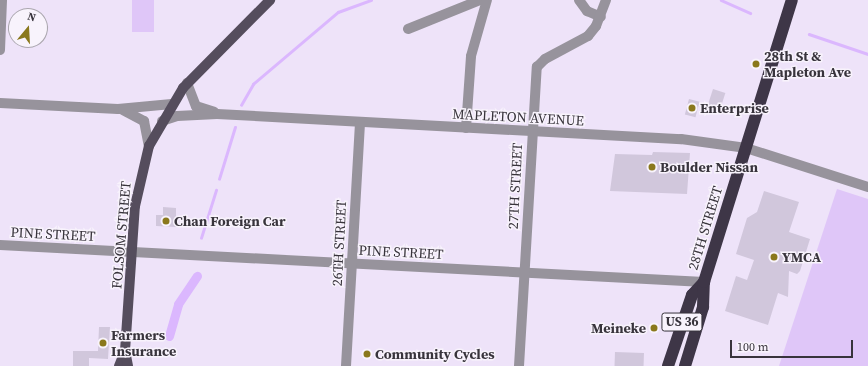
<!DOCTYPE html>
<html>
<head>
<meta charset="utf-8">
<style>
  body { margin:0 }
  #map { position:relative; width:868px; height:366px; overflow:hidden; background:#eee3f9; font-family:"Source Serif 4",serif }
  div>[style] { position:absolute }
  .green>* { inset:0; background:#dfc6f8; transform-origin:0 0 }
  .stream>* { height:2.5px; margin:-1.25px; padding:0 1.25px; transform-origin:1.25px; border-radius:1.25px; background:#dbb7fe }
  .canal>* { height:9px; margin:-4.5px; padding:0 4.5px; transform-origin:4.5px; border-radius:4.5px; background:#dbb7fe }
  .building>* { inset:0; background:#d1c7dc; transform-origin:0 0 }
  .minor>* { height:10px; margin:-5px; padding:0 5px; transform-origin:5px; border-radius:5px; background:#97939c }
  .major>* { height:10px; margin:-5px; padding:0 5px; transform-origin:5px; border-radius:5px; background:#554d5d }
  .highway>* { height:12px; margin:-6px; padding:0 6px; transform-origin:6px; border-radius:6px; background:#3e3647 }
  .dots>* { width:11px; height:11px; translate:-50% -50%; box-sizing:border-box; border:2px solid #f8f3fc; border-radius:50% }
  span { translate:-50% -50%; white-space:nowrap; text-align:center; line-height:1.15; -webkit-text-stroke:3px #f8f3fc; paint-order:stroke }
  .shield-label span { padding:1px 3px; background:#f8f3fc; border:1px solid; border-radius:3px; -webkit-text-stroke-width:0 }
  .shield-label { font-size:13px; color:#38343c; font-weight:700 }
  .poi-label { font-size:14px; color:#38343c; font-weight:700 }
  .left { translate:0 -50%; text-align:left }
  .right { translate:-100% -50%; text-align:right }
  .street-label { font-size:14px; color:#38343c }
  .north { position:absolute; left:8px; top:8px; width:40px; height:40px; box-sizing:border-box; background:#f8f3fc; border:1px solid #aba7af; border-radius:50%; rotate:18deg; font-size:11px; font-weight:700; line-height:16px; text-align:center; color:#38343c }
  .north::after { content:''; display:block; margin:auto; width:14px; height:18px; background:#8a781c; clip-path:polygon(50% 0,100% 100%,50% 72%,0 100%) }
  .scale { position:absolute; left:730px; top:340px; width:123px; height:18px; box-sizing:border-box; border:2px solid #38343c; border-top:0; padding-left:5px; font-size:12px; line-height:14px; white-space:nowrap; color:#38343c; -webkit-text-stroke:3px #f8f3fc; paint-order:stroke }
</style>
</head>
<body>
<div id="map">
  <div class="green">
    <i style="left:132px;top:0;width:22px;height:32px"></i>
    <i style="clip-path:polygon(837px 189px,868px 199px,868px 366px,779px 366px)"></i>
  </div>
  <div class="stream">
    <i style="left:721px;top:0;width:32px;rotate:24deg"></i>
    <i style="left:809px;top:34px;width:62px;rotate:18.7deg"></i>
    <i style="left:241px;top:105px;width:24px;rotate:-60deg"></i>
    <i style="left:253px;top:84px;width:111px;rotate:-40.3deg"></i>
    <i style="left:338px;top:12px;width:35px;rotate:-20deg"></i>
    <i style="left:219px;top:179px;width:54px;rotate:-72.9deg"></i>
    <i style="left:201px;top:238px;width:50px;rotate:-72.6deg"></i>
  </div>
  <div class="canal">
    <i style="left:169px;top:336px;width:33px;rotate:-74deg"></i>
    <i style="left:178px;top:304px;width:34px;rotate:-56deg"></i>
  </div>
  <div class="building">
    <i style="left:713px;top:89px;width:13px;height:21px;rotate:18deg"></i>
    <i style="left:689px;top:99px;width:11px;height:16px;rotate:15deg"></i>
    <i style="clip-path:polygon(653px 152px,690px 153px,687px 194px,610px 191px,615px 154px,652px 155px)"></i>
    <i style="clip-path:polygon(764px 191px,799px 202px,789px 232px,810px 239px,800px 271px,797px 274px,789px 271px,788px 297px,778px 293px,768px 325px,725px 311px,736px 276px,747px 280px,754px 260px,736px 254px,747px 218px,757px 212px)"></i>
    <i style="clip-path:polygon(163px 207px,176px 208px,176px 227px,156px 226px,156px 215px,163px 215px)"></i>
    <i style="clip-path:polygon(99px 327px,110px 327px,108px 359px,89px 358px,89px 366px,73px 366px,73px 351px,98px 351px)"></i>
    <i style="left:615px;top:352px;width:29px;height:14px;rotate:2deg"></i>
  </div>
  <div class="minor">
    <i style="left:579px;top:0;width:14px;rotate:54deg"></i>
    <i style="left:587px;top:11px;width:15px;rotate:23deg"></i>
    <i style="left:408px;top:29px;width:78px;rotate:-21.9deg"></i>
    <i style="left:0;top:50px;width:50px;rotate:-87.7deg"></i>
    <i style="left:187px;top:83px;width:25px;rotate:69deg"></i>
    <i style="left:196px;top:106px;width:19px;rotate:18deg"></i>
    <i style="left:0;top:103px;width:118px;rotate:2.9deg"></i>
    <i style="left:118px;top:109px;width:54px;rotate:-5.3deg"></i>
    <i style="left:123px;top:110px;width:24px;rotate:28deg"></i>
    <i style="left:144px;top:121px;width:25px;rotate:79deg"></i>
    <i style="left:162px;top:121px;width:16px;rotate:-18deg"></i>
    <i style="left:177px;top:116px;width:40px;rotate:-2.9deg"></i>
    <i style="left:217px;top:114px;width:465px;rotate:3.1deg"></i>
    <i style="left:681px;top:139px;width:66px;rotate:7.9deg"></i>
    <i style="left:746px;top:148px;width:128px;rotate:17.7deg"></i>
    <i style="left:466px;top:128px;width:72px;rotate:-86deg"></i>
    <i style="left:471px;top:56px;width:58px;rotate:-74.1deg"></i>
    <i style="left:0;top:245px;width:705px;rotate:3.01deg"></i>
    <i style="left:346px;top:366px;width:244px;rotate:-86.7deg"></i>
    <i style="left:519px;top:366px;width:300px;rotate:-86.6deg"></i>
    <i style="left:537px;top:67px;width:11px;rotate:-45deg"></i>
    <i style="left:545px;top:59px;width:49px;rotate:-28.1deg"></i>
    <i style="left:588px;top:36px;width:13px;rotate:-51deg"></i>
    <i style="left:596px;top:26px;width:28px;rotate:-69deg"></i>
  </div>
  <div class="major">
    <i style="left:119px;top:366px;width:16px;rotate:-68deg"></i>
    <i style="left:128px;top:366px;width:15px;rotate:-101deg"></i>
    <i style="left:125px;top:351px;width:145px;rotate:-86.1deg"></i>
    <i style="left:135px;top:206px;width:62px;rotate:-76.9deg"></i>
    <i style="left:149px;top:146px;width:67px;rotate:-59.6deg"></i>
    <i style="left:183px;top:88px;width:124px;rotate:-45.3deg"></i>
  </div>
  <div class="highway">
    <i style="left:668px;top:366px;width:75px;rotate:-71.3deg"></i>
    <i style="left:692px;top:295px;width:18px;rotate:-47deg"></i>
    <i style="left:685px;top:366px;width:62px;rotate:-73deg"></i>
    <i style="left:703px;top:307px;width:25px;rotate:-88deg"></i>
    <i style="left:704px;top:282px;width:295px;rotate:-72.7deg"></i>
  </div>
  <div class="dots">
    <i style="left:756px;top:64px;background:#8a781c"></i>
    <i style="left:692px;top:108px;background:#8a781c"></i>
    <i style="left:652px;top:167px;background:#8a781c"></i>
    <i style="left:166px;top:221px;background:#8a781c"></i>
    <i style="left:774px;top:257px;background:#8a781c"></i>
    <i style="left:654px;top:328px;background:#8a781c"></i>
    <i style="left:103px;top:343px;background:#8a781c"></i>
    <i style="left:367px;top:354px;background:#8a781c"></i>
  </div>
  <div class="shield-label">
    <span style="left:682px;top:322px">US 36</span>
  </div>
  <div class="poi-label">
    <span class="left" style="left:764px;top:64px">28th St &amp;<br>Mapleton Ave</span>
    <span class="left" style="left:700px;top:108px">Enterprise</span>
    <span class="left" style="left:660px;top:167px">Boulder Nissan</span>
    <span class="left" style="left:174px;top:221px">Chan Foreign Car</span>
    <span class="left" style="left:782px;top:257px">YMCA</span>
    <span class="right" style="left:646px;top:328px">Meineke</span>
    <span class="left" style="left:111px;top:343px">Farmers<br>Insurance</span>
    <span class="left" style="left:375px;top:354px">Community Cycles</span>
  </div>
  <div class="street-label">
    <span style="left:518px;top:117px;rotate:3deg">MAPLETON AVENUE</span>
    <span style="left:515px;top:186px;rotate:-87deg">27TH STREET</span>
    <span style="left:705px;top:228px;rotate:-73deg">28TH STREET</span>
    <span style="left:53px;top:234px;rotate:3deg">PINE STREET</span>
    <span style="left:121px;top:235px;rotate:-85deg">FOLSOM STREET</span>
    <span style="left:339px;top:243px;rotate:-87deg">26TH STREET</span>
    <span style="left:401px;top:252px;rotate:3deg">PINE STREET</span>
  </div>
  <div class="north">N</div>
  <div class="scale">100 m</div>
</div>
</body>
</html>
